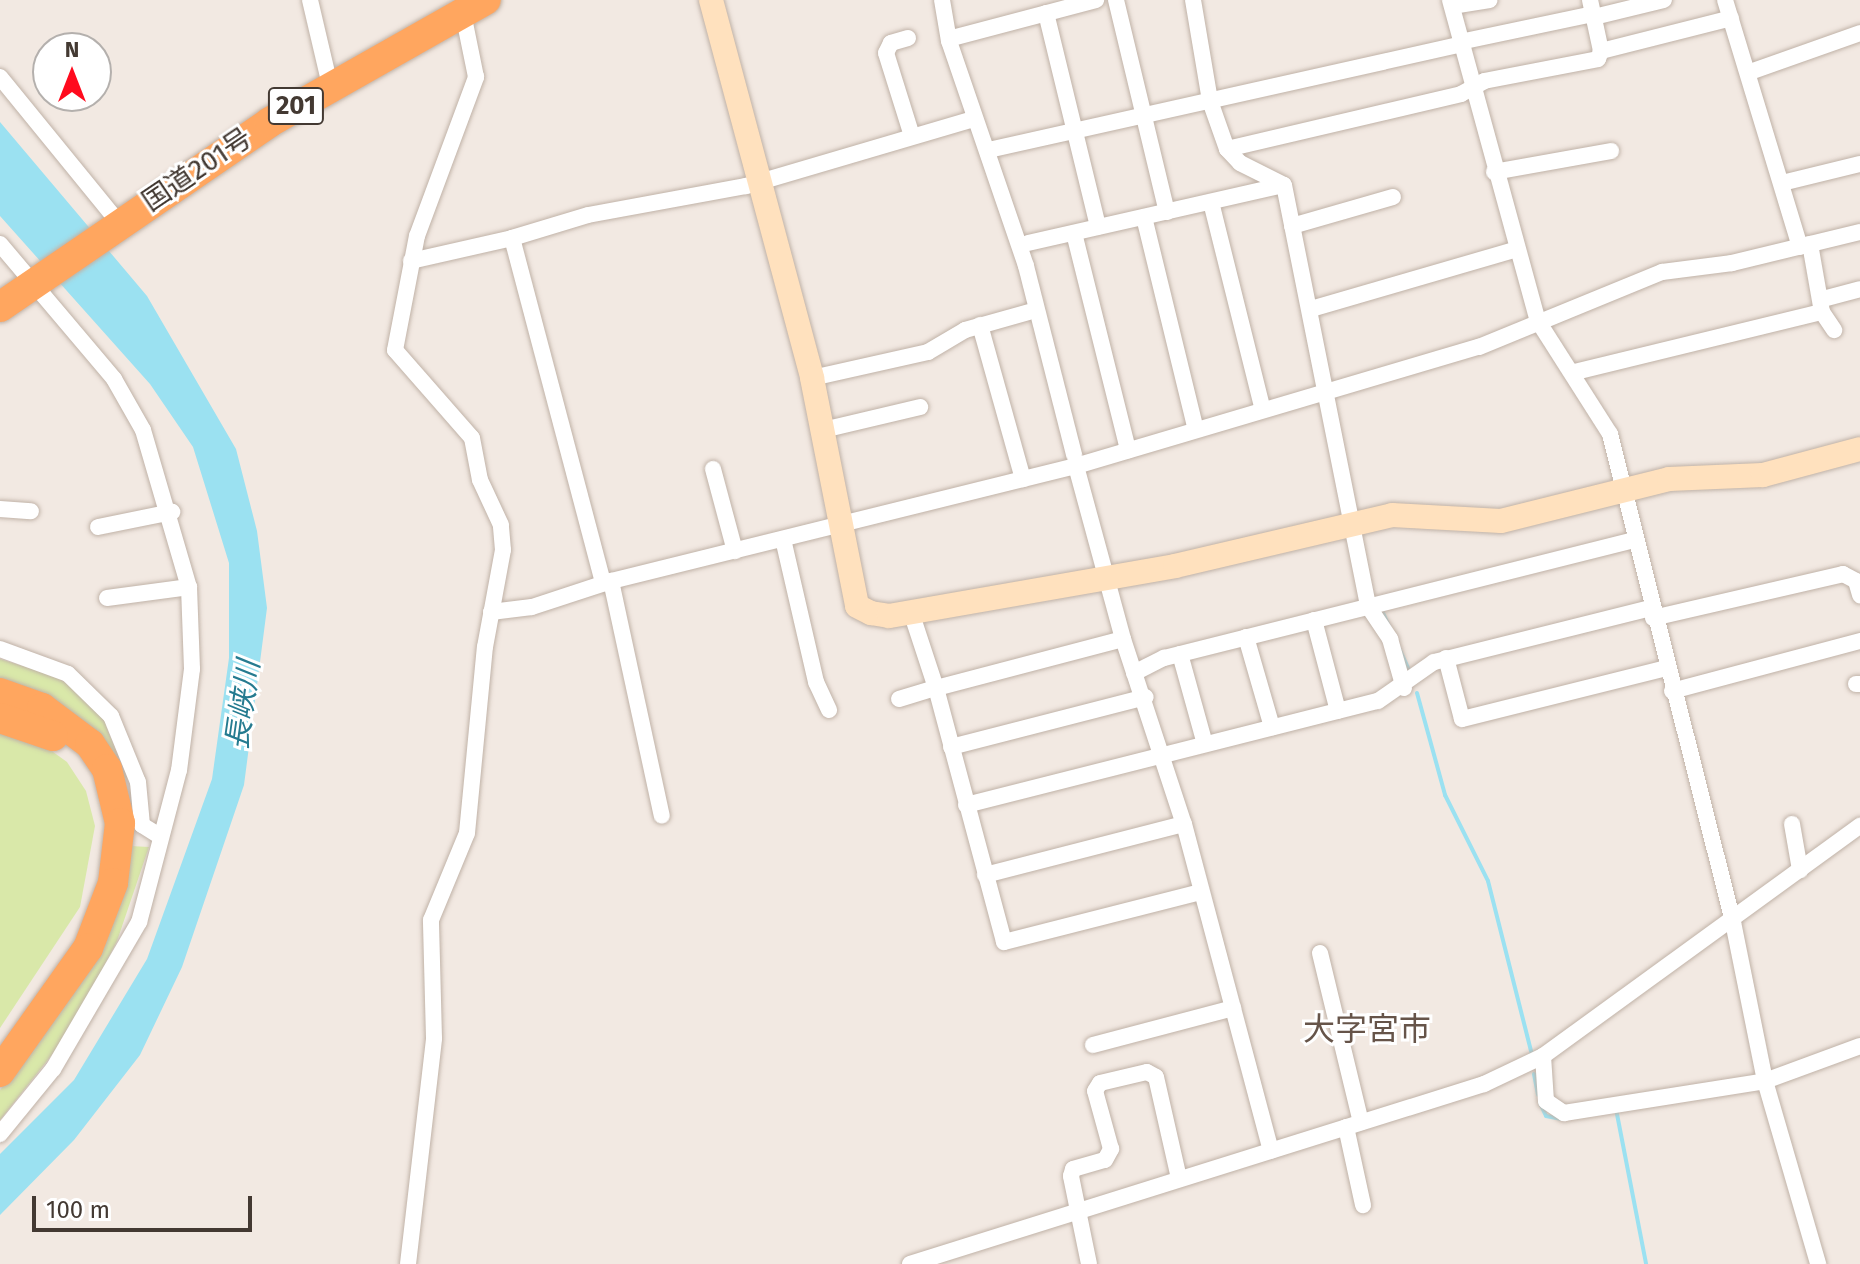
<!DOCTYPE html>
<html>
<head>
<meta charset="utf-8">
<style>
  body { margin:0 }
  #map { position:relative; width:1860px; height:1264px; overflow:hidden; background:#f2e9e2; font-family:"Fira Sans","Noto Sans JP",sans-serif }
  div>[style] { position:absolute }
  .green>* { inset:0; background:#d9e8a9 }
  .water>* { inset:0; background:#9be1f1 }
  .stream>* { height:4px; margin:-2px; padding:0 2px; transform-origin:2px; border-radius:2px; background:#9be1f1 }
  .roads { filter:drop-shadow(0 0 2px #c0b2a7) drop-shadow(0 0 2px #c0b2a7) }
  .street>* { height:16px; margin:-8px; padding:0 8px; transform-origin:8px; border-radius:8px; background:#fff }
  .secondary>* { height:24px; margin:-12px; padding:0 12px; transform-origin:12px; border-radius:12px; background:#ffe1be }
  .highway>* { height:30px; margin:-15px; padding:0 15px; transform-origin:15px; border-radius:15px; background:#ffa65f }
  span { translate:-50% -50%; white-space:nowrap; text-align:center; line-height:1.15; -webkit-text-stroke:6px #fff; paint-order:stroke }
  .shield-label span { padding:2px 6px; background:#fff; border:2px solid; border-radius:6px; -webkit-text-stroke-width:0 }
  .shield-label { font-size:26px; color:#433932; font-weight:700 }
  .street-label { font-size:28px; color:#433932 }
  .water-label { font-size:30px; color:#257b90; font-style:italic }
  .quarter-label { font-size:32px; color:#665449 }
  .north { position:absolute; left:32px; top:32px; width:80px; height:80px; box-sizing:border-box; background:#fff; border:2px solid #b4b0ad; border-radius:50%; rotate:0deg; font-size:22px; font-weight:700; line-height:32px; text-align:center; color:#433932 }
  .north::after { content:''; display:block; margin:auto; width:28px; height:36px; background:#ff0b1e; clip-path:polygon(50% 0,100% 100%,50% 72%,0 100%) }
  .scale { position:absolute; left:32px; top:1196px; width:220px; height:36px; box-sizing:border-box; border:4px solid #433932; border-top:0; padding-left:10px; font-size:24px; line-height:28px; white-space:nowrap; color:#433932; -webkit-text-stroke:6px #fff; paint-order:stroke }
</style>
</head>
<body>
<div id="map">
  <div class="green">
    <i style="clip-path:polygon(0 659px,55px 676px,86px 696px,109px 720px,106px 726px,127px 779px,0 683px)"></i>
    <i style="clip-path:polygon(0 732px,42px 744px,67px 762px,86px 791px,95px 826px,80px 907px,0 1028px)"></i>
    <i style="clip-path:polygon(130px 846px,149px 847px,117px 941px,70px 1032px,0 1120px,0 1090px,21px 1064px)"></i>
  </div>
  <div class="water">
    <i style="clip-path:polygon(0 122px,147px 296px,236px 449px,257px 531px,267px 608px,244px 785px,182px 967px,140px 1055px,74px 1140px,0 1215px,0 1154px,74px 1080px,147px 959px,212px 779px,229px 658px,229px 563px,193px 447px,150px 384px,0 216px)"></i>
  </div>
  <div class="stream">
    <i style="left:1383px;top:613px;width:63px;rotate:65.5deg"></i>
    <i style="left:1417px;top:693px;width:106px;rotate:74.6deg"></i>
    <i style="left:1445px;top:795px;width:96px;rotate:63.4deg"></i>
    <i style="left:1488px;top:881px;width:179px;rotate:75.8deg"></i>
    <i style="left:1534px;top:1074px;width:21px;rotate:79deg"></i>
    <i style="left:1540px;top:1103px;width:14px;rotate:65deg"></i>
    <i style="left:1546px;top:1116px;width:16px;rotate:11deg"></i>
    <i style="left:1616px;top:1109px;width:158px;rotate:79deg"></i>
  </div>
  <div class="roads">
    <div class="street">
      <i style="left:310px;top:0;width:87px;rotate:76.8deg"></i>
      <i style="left:942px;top:0;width:42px;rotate:80.3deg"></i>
      <i style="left:949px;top:41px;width:238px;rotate:71.1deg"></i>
      <i style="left:1026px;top:266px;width:195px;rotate:75.7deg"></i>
      <i style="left:1116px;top:0;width:218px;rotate:76.5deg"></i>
      <i style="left:1193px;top:0;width:102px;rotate:80.4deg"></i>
      <i style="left:1210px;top:101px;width:51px;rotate:70.5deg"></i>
      <i style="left:1227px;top:149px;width:19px;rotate:47deg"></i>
      <i style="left:1240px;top:163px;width:49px;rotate:26.6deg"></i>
      <i style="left:1284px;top:185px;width:429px;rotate:78.7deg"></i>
      <i style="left:1368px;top:606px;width:40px;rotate:56deg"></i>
      <i style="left:1390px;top:639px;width:51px;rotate:74.1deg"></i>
      <i style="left:1450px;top:0;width:333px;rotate:74.7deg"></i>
      <i style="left:1538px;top:321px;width:134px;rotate:57.5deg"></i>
      <i style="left:1610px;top:434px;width:503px;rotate:75.85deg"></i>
      <i style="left:1733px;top:922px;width:162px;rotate:78.6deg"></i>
      <i style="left:1765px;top:1081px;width:191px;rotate:73.8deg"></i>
      <i style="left:1590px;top:0;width:52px;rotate:77.8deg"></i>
      <i style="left:1725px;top:0;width:258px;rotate:73.1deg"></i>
      <i style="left:1452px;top:6px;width:38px;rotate:-9deg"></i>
      <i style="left:1046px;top:13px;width:220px;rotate:76.3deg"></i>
      <i style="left:1594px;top:17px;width:72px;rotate:-13.7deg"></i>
      <i style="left:956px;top:37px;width:145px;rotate:-14.8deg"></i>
      <i style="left:908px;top:38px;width:18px;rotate:164deg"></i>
      <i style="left:891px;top:43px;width:11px;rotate:117deg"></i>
      <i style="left:886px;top:53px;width:87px;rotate:72.6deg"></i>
      <i style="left:1460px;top:42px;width:136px;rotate:-11.9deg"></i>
      <i style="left:1750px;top:72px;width:117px;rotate:-19.5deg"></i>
      <i style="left:0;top:77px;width:188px;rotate:50.8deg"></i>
      <i style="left:993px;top:149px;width:480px;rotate:-12.6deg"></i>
      <i style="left:1227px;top:149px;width:240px;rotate:-13.2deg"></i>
      <i style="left:1461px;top:94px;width:26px;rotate:-29deg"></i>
      <i style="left:1484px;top:81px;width:116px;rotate:-10.9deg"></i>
      <i style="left:1598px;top:59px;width:9px;rotate:-69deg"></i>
      <i style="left:1601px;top:51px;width:134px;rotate:-14.2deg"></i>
      <i style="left:1494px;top:172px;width:119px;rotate:-10.2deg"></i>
      <i style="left:1782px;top:183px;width:80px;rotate:-13.7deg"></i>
      <i style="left:1211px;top:202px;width:214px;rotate:76deg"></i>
      <i style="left:1144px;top:217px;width:219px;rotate:76.3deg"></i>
      <i style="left:1292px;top:226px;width:105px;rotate:-16deg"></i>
      <i style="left:1074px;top:233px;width:224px;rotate:76deg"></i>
      <i style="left:512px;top:238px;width:79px;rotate:-16.8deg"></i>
      <i style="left:588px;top:215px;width:161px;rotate:-10.4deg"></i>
      <i style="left:746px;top:186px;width:238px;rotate:-16.4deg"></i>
      <i style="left:1028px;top:243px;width:262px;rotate:-12.8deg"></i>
      <i style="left:0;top:244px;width:177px;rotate:49.8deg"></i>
      <i style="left:114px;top:379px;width:59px;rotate:60.4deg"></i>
      <i style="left:143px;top:430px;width:164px;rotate:73.7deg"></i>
      <i style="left:189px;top:587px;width:82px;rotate:87.9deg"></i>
      <i style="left:192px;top:669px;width:102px;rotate:97.3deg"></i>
      <i style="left:179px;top:770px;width:157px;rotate:104.7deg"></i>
      <i style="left:139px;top:922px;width:170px;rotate:120.3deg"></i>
      <i style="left:53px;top:1069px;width:84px;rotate:129.2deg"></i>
      <i style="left:411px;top:261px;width:104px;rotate:-12.8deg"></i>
      <i style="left:512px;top:238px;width:357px;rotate:75.2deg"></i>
      <i style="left:1823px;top:299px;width:38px;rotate:-15deg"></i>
      <i style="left:1311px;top:309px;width:211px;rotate:-16.2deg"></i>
      <i style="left:1822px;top:312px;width:22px;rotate:56deg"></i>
      <i style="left:980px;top:325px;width:160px;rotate:74.4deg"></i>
      <i style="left:1575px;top:372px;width:254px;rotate:-13.7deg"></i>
      <i style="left:1822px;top:312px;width:69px;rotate:-100deg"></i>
      <i style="left:812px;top:378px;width:119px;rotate:-12.6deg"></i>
      <i style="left:928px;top:352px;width:43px;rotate:-30.7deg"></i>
      <i style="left:965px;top:330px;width:66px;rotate:-15.7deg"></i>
      <i style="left:823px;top:430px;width:100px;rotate:-13.3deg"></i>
      <i style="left:1076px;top:466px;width:179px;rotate:74.8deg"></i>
      <i style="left:1123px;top:639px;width:195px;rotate:71.8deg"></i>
      <i style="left:1184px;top:824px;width:338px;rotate:75.1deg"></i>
      <i style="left:713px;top:469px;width:85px;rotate:75deg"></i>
      <i style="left:0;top:509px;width:31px;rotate:4deg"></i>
      <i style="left:98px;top:527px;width:76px;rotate:-11.5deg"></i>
      <i style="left:783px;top:539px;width:147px;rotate:77deg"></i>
      <i style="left:816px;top:682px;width:31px;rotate:65deg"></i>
      <i style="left:611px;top:581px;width:240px;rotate:77.8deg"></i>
      <i style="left:107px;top:598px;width:83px;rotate:-7.6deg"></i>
      <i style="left:491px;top:612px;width:41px;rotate:-7deg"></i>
      <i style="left:532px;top:607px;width:83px;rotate:-18.2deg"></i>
      <i style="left:611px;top:581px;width:479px;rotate:-13.9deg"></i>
      <i style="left:1076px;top:466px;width:420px;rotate:-16.5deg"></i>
      <i style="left:1479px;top:347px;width:198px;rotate:-22.3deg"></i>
      <i style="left:1662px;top:272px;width:71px;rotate:-7.3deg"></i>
      <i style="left:1732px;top:263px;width:132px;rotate:-13.6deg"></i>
      <i style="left:1653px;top:618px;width:195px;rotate:-13deg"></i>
      <i style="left:1843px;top:574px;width:15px;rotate:28deg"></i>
      <i style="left:1856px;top:581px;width:15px;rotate:74deg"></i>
      <i style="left:1314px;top:620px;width:94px;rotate:75.2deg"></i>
      <i style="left:1246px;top:637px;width:94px;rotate:73.9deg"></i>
      <i style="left:1123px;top:639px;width:193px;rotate:165.3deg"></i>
      <i style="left:936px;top:688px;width:263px;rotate:75deg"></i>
      <i style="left:1004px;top:942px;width:202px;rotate:-14.3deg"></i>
      <i style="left:0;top:649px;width:72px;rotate:20.2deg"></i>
      <i style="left:68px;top:674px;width:60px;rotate:44.3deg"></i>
      <i style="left:111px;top:716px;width:71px;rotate:67.8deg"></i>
      <i style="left:138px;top:782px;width:43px;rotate:84.7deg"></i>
      <i style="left:142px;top:825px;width:22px;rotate:32deg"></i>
      <i style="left:1180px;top:654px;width:93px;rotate:74.5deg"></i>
      <i style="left:1446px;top:658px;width:63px;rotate:75.3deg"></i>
      <i style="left:1462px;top:719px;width:210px;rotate:-14deg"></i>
      <i style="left:1134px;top:673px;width:34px;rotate:-27deg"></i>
      <i style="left:1164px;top:658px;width:486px;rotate:-14.1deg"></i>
      <i style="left:1856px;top:684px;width:4px"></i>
      <i style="left:1672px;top:691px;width:195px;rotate:-14.9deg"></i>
      <i style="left:899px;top:699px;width:39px;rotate:-17deg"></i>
      <i style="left:936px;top:688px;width:80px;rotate:-108.2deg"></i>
      <i style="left:951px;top:747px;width:201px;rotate:-14.4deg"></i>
      <i style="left:966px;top:805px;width:425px;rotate:-14.2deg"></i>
      <i style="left:1378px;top:701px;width:68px;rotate:-34.9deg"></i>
      <i style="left:1434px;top:662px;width:223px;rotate:-14deg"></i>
      <i style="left:1792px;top:824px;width:47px;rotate:80.1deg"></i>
      <i style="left:985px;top:875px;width:205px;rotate:-14.4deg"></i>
      <i style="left:1320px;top:953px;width:174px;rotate:76.4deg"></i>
      <i style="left:1093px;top:1045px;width:145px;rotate:-14.8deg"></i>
      <i style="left:1543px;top:1056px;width:45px;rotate:86.2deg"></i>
      <i style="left:1546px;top:1101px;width:22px;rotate:34deg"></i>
      <i style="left:1564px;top:1113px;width:204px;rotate:-9deg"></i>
      <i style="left:1765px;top:1081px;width:101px;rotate:-20.2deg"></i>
      <i style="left:1346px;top:1127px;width:80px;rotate:77.7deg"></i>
      <i style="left:408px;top:1264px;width:227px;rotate:-83.4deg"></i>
      <i style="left:434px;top:1038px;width:118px;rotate:-91.5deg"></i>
      <i style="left:431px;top:920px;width:94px;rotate:-67.5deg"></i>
      <i style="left:467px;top:833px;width:187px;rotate:-84.5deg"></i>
      <i style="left:485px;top:647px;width:99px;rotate:-79.5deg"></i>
      <i style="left:503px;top:550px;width:25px;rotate:-95deg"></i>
      <i style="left:501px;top:525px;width:50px;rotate:-115deg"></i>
      <i style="left:480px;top:480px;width:43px;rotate:-100.8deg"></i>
      <i style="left:472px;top:438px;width:117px;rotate:-131.2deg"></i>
      <i style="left:395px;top:350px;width:116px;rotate:-79.1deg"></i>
      <i style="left:417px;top:236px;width:170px;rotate:-69.6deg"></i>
      <i style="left:476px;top:77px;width:65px;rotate:-101.5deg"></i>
      <i style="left:910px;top:1264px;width:602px;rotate:-17.41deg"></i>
      <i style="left:1484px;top:1084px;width:65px;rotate:-25.4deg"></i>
      <i style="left:1543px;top:1056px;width:392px;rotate:-36deg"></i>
      <i style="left:1089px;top:1264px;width:90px;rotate:-101.6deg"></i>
      <i style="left:1071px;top:1176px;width:7px;rotate:-74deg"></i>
      <i style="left:1073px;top:1169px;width:33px;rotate:-16deg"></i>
      <i style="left:1105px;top:1160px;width:13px;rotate:-61deg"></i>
      <i style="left:1111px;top:1149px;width:60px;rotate:-105.4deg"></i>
      <i style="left:1095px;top:1091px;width:9px;rotate:-58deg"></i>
      <i style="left:1100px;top:1083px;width:48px;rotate:-13.2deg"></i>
      <i style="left:1147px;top:1072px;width:10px;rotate:29deg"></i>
      <i style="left:1156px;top:1077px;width:104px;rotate:77.2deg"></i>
    </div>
    <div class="secondary">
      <i style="left:711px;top:0;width:391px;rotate:75deg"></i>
      <i style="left:812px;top:378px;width:232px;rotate:78.8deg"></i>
      <i style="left:857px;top:606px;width:16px;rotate:27deg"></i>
      <i style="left:871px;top:613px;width:18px;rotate:9deg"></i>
      <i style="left:889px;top:616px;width:290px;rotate:-9.9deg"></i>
      <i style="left:1175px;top:566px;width:223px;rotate:-13.2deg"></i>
      <i style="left:1392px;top:515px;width:109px;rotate:3.2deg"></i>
      <i style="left:1501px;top:521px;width:173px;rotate:-14deg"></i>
      <i style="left:1669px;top:479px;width:94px;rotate:-2.4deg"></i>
      <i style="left:1763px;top:475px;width:100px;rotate:-15deg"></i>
    </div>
    <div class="highway">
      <i style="left:0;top:307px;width:327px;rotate:-34.4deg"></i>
      <i style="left:270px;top:122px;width:248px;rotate:-29.5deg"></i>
      <i style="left:0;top:693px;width:45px;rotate:19.7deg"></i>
      <i style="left:42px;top:708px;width:60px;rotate:36.9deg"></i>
      <i style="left:90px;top:744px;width:30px;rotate:56deg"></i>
      <i style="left:107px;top:769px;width:56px;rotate:76.5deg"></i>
      <i style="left:120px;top:823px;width:60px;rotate:96.7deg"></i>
      <i style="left:113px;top:883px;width:70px;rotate:111deg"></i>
      <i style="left:88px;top:948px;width:152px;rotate:125.4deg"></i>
      <i style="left:0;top:718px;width:56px;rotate:18.8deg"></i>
    </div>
  </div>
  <div class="shield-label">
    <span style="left:296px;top:106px">201</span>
  </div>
  <div class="street-label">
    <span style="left:197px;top:170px;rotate:-34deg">国道201号</span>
  </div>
  <div class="water-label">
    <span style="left:243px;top:705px;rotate:-82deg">長峡川</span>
  </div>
  <div class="quarter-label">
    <span style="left:1367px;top:1029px">大字宮市</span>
  </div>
  <div class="north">N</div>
  <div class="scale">100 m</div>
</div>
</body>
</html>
